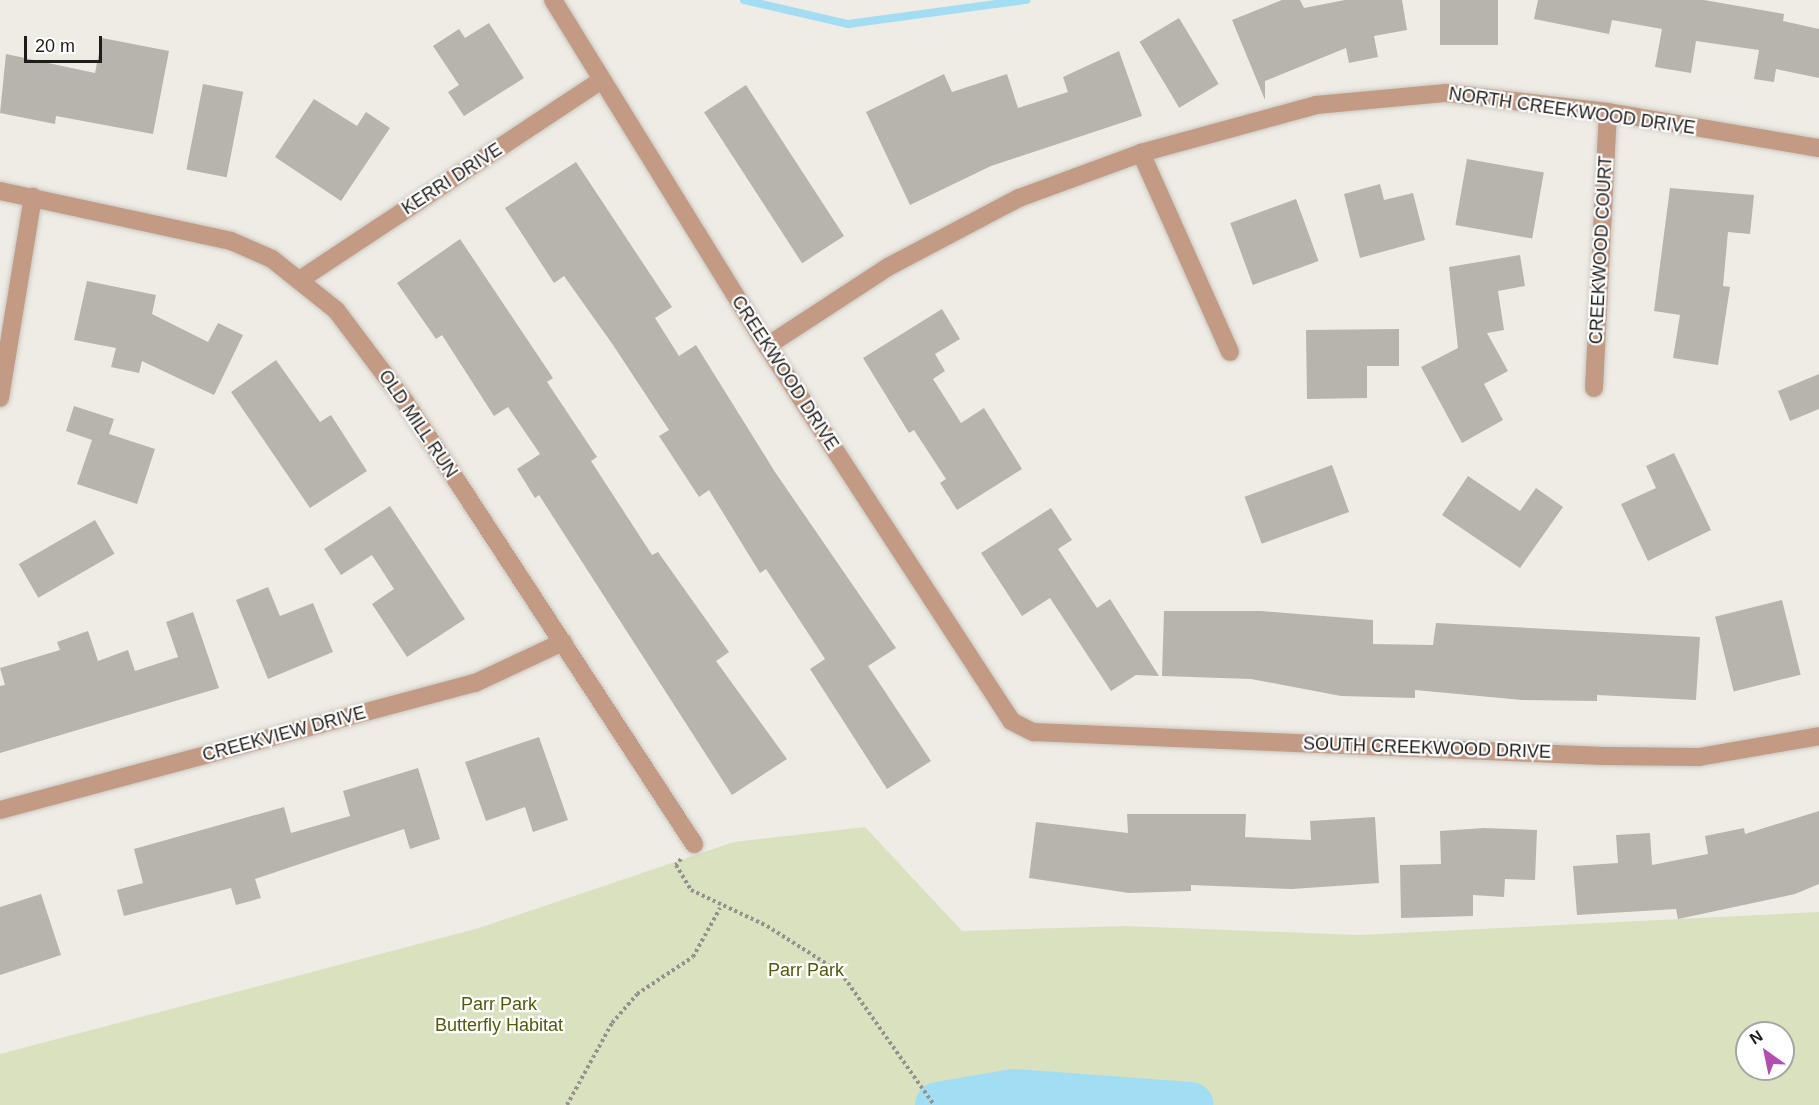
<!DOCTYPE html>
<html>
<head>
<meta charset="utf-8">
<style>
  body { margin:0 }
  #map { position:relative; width:1819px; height:1105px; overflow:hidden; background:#efece5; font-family:Helvetica,sans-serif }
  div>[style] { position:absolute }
  .green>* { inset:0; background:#dae1bf }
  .stream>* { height:8px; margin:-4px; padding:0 4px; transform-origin:4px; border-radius:4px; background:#a1def4 }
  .river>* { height:46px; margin:-23px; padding:0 23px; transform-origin:23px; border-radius:23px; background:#a1def4 }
  .building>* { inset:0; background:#b7b4ad; transform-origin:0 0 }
  .path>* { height:4px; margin-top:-2px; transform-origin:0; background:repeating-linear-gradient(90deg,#94928d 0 3px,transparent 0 6px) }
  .roads { filter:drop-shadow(0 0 2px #c9c7c0) drop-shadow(0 0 2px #c9c7c0) }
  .minor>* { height:18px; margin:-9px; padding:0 9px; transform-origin:9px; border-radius:9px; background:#c39b84 }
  span { translate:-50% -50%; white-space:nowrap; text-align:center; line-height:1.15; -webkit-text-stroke:4.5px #fff; paint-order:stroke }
  .street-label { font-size:18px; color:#1e1d1a }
  .park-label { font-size:18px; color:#525b08 }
  .north { position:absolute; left:1735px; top:1021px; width:60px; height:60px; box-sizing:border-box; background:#fff; border:2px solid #a5a5a3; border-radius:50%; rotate:327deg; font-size:16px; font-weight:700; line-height:24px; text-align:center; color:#1e1d1a }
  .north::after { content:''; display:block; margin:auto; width:21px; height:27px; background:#b34db2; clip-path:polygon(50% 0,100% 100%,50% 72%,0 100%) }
  .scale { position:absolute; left:24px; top:36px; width:78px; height:27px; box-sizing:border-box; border:3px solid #1e1d1a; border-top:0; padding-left:8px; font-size:18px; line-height:21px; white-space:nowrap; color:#1e1d1a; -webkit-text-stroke:4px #fff; paint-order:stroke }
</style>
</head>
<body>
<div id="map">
  <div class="green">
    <i style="clip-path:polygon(evenodd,865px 827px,962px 931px,1126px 926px,1359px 935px,1819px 912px,1819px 1105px,0 1105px,0 1054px,479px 928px,734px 842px,865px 827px,1747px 1033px,1783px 1033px,1783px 1069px,1747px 1069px,1747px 1033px)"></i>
  </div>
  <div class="stream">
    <i style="left:744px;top:0;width:107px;rotate:13deg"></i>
    <i style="left:848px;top:24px;width:180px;rotate:-7.7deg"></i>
  </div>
  <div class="river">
    <i style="left:938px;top:1105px;width:77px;rotate:-9.7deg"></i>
    <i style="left:1014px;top:1092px;width:177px;rotate:4.2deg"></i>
  </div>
  <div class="building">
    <i style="clip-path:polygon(1282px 0,1300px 0,1304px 8px,1345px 0,1402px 0,1407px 30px,1374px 36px,1378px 57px,1349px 63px,1346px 48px,1265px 81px,1265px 100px,1232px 20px)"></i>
    <i style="left:1440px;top:0;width:58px;height:45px"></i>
    <i style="clip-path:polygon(1538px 0,1704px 0,1784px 14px,1783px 21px,1819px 29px,1819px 78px,1776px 69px,1774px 82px,1754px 79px,1759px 50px,1696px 41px,1691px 73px,1655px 67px,1662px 29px,1612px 20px,1609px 34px,1534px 19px)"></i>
    <i style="left:1179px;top:18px;width:77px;height:46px;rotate:59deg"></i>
    <i style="clip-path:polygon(489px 23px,524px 78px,464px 116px,448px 92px,459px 85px,433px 46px,459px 29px,465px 38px)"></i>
    <i style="clip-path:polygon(102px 38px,169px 51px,153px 134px,56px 116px,55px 124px,0 113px,6px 54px,95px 73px)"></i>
    <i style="clip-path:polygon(1119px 51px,1142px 116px,991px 166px,910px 205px,866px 112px,944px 74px,952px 92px,1007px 74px,1018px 108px,1068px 92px,1063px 77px)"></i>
    <i style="left:203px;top:84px;width:41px;height:87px;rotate:11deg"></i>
    <i style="left:746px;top:85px;width:180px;height:50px;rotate:57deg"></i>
    <i style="clip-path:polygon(314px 99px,357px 126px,366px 112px,390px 128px,341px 201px,275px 157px)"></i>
    <i style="left:1467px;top:159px;width:78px;height:67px;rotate:10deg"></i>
    <i style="clip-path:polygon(576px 162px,672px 307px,655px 318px,679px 356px,696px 345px,775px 472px,896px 648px,868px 666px,931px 761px,887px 789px,810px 669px,825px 659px,766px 569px,760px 573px,709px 490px,699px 497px,659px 436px,669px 430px,613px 345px,564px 276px,554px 283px,505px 208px)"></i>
    <i style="clip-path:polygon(1380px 184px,1384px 200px,1413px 193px,1425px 240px,1360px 258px,1344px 194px)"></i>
    <i style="clip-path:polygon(1670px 188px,1754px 195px,1750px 234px,1728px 232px,1723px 286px,1730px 287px,1718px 365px,1673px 358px,1680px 315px,1654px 311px)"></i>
    <i style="left:1296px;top:199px;width:66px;height:70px;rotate:70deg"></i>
    <i style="clip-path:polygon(460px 239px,553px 378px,547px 382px,597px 457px,591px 461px,652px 555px,658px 552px,729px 652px,716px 661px,787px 759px,732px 795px,539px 495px,535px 498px,517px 469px,540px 454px,508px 407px,494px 416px,442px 335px,436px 339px,397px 283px)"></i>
    <i style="clip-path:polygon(1520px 255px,1525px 286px,1498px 291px,1504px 330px,1487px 333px,1508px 371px,1484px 384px,1503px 420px,1462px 443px,1421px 367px,1458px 348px,1449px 267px)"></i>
    <i style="clip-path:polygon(87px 281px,156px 295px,152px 314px,208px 342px,218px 323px,243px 335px,214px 395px,142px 361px,139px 373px,111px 367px,116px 348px,74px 340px)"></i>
    <i style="clip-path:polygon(942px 309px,960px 339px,935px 354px,945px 371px,933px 379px,961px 423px,984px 408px,1022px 469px,957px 510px,940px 483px,946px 479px,914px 430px,909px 433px,863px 358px)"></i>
    <i style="clip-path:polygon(1399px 329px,1399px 366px,1367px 366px,1367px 398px,1307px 399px,1306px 330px)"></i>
    <i style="clip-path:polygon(276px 360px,320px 422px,331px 415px,367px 471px,310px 508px,231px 392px)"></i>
    <i style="clip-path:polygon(1819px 374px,1819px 409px,1790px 421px,1778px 391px)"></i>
    <i style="clip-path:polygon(74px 406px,114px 419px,109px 434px,155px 449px,137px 504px,77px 484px,92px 440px,66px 431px)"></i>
    <i style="clip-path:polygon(1674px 453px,1711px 530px,1648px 561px,1621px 504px,1656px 488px,1646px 466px)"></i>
    <i style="left:1332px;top:465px;width:50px;height:93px;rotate:70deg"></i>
    <i style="clip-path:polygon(1468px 476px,1520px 511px,1536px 488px,1563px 507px,1520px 568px,1442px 515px)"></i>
    <i style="clip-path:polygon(390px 506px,465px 619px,407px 657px,372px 604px,394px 589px,372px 555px,341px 575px,324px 549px)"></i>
    <i style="clip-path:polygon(1051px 508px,1072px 540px,1058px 549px,1097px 608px,1110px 599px,1159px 676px,1136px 675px,1111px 691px,1050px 598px,1022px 616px,981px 553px)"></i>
    <i style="left:95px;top:520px;width:39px;height:88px;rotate:60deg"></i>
    <i style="clip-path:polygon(268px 587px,280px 616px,313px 603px,333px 652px,268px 679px,236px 600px)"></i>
    <i style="left:1782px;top:600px;width:77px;height:69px;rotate:76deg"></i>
    <i style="clip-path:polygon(1164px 611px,1261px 611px,1373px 620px,1373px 644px,1433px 645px,1436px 623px,1700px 637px,1696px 700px,1597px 695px,1597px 701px,1522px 700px,1415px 690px,1415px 698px,1341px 696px,1251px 679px,1162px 676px)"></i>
    <i style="clip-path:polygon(193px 612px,219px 688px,0 753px,0 686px,5px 685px,0 668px,60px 650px,57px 642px,88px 631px,98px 661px,128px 650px,135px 671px,178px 657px,166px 622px)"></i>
    <i style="clip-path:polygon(539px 737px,568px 820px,533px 832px,525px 807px,486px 821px,465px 762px)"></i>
    <i style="clip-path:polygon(418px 768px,440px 839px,410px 849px,404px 829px,255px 879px,261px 898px,236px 905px,231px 888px,124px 916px,117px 890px,143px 883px,134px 849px,284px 807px,291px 833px,350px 816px,343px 791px)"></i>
    <i style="clip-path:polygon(1819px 811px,1819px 884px,1795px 894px,1678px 919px,1676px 909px,1577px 915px,1573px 866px,1618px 863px,1616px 835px,1650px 833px,1652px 865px,1708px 854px,1705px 836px,1744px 828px,1745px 834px)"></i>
    <i style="clip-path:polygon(1127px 814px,1246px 814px,1245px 837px,1311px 840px,1310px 821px,1375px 817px,1379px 883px,1292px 889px,1191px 885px,1191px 891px,1129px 893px,1029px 878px,1036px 822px,1128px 833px)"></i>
    <i style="clip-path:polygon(1484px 828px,1537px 830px,1535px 880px,1505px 879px,1504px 897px,1473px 895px,1473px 916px,1401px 918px,1400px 865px,1441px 864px,1440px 831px)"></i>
    <i style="clip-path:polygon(41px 894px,61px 955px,0 975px,0 907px)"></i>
  </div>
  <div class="path">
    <i style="left:681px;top:859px;width:8px;rotate:130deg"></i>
    <i style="left:676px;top:865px;width:29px;rotate:59deg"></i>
    <i style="left:691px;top:890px;width:84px;rotate:25.3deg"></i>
    <i style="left:767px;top:926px;width:88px;rotate:32.4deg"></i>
    <i style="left:841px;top:973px;width:161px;rotate:54.8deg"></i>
    <i style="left:567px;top:1105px;width:94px;rotate:-61.2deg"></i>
    <i style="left:612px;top:1023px;width:38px;rotate:-49deg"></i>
    <i style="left:637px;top:994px;width:67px;rotate:-33.5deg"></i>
    <i style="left:693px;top:957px;width:56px;rotate:-61.1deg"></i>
  </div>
  <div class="roads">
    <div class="minor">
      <i style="left:553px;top:0;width:407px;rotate:58.3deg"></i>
      <i style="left:767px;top:346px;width:447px;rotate:56.9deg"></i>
      <i style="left:1011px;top:721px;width:25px;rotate:27deg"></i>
      <i style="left:1033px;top:732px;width:571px;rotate:2.41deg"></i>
      <i style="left:1603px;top:756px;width:96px;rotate:0.6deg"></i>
      <i style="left:1699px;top:757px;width:122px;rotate:-9.9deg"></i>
      <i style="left:1141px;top:153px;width:218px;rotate:65.9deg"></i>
      <i style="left:0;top:191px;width:236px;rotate:12.2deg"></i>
      <i style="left:231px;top:241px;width:45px;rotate:23.7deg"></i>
      <i style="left:272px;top:259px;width:82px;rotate:38.6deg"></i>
      <i style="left:336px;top:310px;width:116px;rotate:53deg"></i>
      <i style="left:406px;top:403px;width:527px;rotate:56.85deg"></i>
      <i style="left:301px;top:279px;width:361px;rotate:-33.5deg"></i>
      <i style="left:767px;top:346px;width:145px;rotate:-33.1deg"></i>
      <i style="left:888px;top:267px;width:148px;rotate:-27.8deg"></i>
      <i style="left:1019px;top:198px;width:130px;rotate:-20.2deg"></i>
      <i style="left:1141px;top:153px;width:181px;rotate:-15.3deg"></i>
      <i style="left:1316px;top:105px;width:131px;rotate:-5.3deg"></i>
      <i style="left:1446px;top:93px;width:163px;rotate:6.7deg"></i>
      <i style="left:1608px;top:112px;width:214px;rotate:9.7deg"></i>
      <i style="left:1594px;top:388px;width:276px;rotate:-87.1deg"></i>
      <i style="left:0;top:398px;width:204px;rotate:-80.7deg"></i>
      <i style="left:0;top:810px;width:492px;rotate:-15deg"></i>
      <i style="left:475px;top:683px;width:97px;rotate:-25deg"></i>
    </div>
  </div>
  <div class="street-label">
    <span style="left:1572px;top:111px;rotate:8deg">NORTH CREEKWOOD DRIVE</span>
    <span style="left:452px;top:179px;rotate:-33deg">KERRI DRIVE</span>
    <span style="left:1601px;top:250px;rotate:-87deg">CREEKWOOD COURT</span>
    <span style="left:785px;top:373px;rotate:57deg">CREEKWOOD DRIVE</span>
    <span style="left:418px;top:424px;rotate:56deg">OLD MILL RUN</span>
    <span style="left:284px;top:734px;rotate:-15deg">CREEKVIEW DRIVE</span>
    <span style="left:1427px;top:748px;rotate:2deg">SOUTH CREEKWOOD DRIVE</span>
  </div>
  <div class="park-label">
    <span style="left:806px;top:970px">Parr Park</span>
    <span style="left:499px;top:1015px">Parr Park<br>Butterfly Habitat</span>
  </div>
  <div class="north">N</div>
  <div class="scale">20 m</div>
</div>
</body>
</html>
